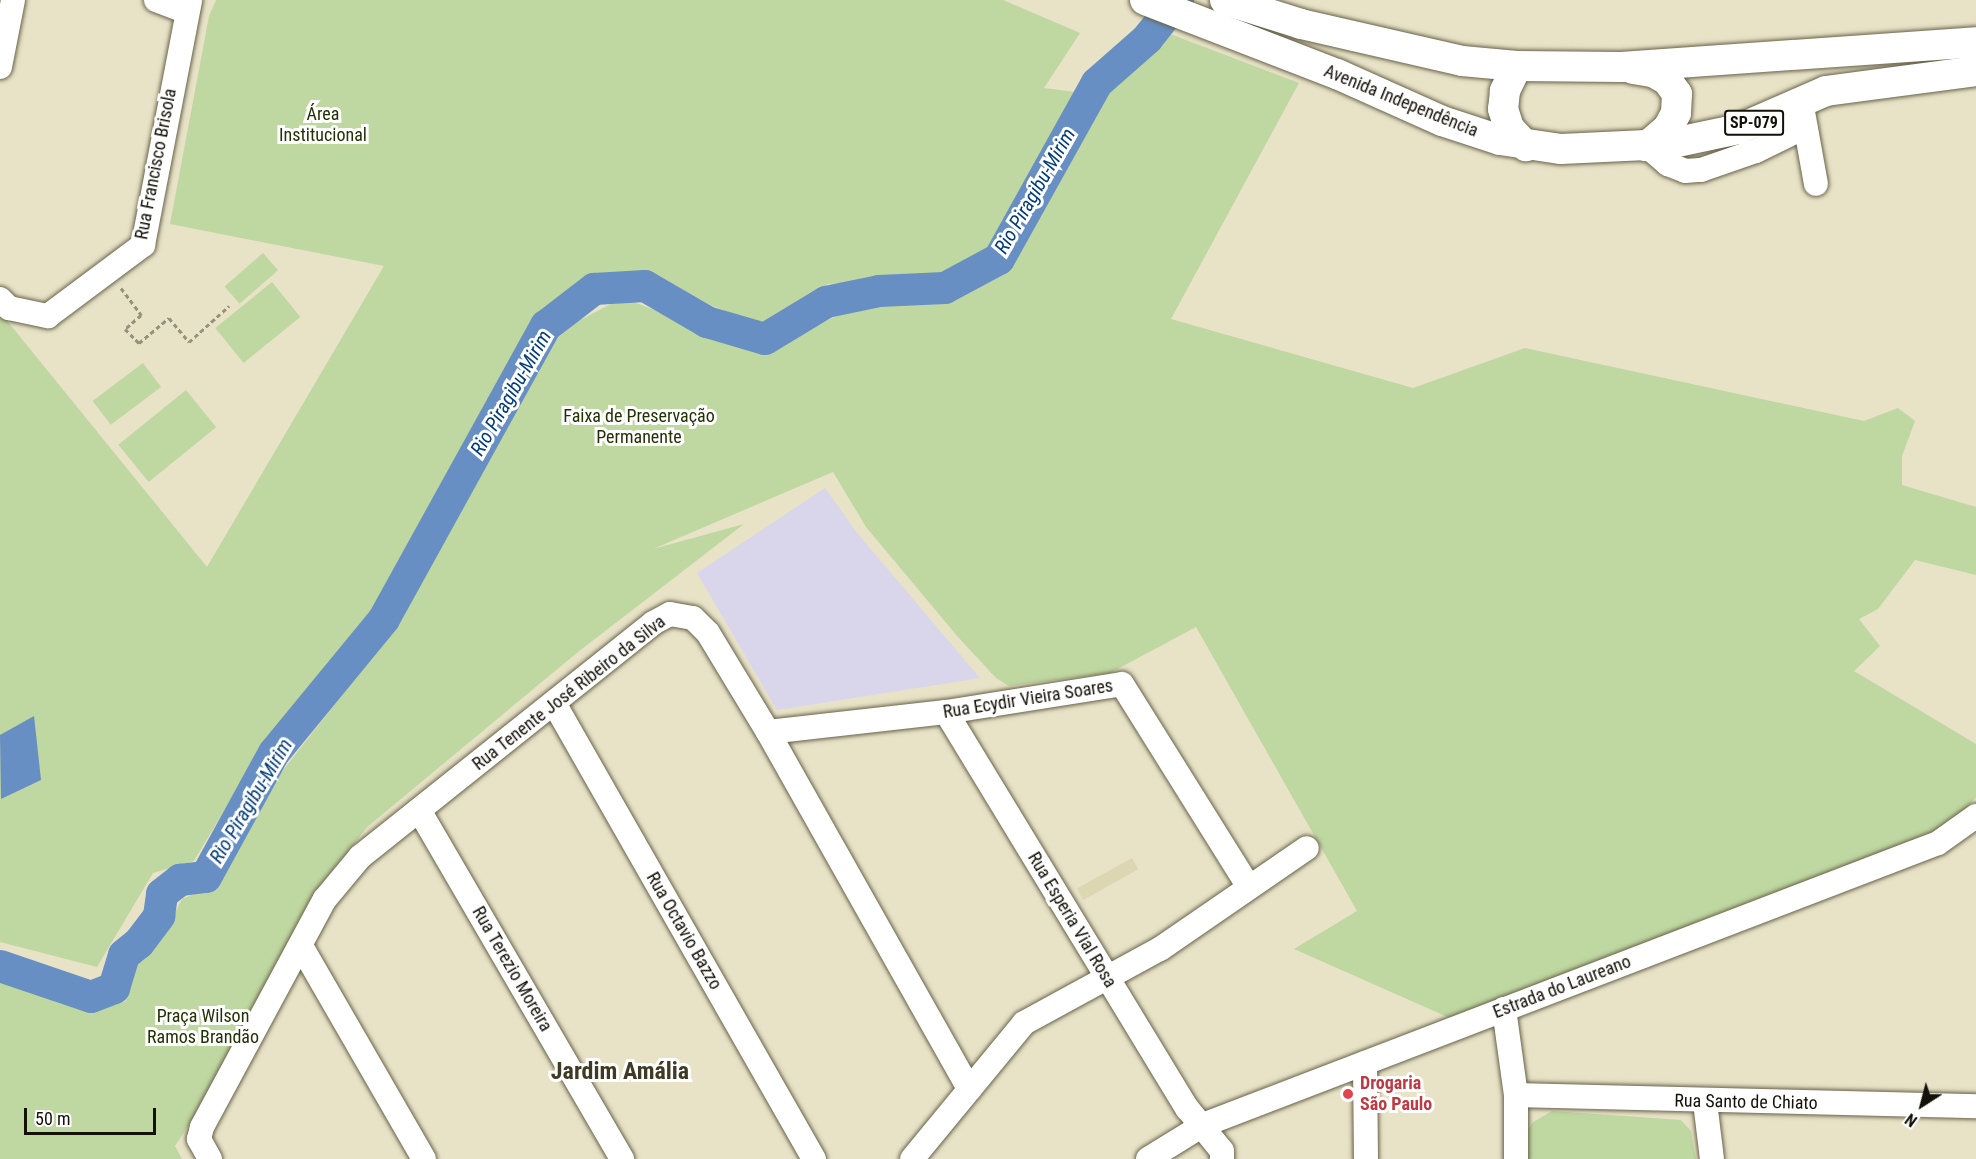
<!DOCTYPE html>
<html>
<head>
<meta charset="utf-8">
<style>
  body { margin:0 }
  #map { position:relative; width:1976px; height:1159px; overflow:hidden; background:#e8e3c7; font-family:"Roboto Condensed",sans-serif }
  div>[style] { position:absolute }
  .built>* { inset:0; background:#ddd6b3; transform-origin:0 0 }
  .education>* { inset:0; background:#d9d5ea }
  .green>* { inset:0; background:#bfd7a1; transform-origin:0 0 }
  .water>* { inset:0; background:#688fc3 }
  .river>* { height:32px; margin:-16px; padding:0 16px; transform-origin:16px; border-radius:16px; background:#688fc3 }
  .path>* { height:3px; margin-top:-1.5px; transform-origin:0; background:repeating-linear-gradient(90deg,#94917c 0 4.5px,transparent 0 7.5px) }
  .roads { filter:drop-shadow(0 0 2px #67624a) drop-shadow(0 0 2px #67624a) }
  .minor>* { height:24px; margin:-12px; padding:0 12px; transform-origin:12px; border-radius:12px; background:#fff }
  .major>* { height:30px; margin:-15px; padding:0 15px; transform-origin:15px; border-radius:15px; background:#fff }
  .dots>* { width:16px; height:16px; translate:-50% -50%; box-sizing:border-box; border:3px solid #fff; border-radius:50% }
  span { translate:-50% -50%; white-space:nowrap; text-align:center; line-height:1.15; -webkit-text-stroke:6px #fff; paint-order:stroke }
  .shield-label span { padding:2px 4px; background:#fff; border:2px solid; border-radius:4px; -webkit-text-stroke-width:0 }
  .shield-label { font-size:16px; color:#131108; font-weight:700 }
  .street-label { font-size:18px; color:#131108 }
  .park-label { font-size:18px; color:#213203 }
  .health-label { font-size:18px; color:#be3a42; font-weight:700 }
  .left { translate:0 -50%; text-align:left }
  .water-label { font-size:20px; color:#043d7b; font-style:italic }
  .district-label { font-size:24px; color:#3f3a23; font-weight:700 }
  .north { position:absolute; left:1892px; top:1075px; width:60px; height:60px; -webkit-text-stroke:4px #fff; paint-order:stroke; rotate:216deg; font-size:16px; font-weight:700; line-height:24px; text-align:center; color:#131108 }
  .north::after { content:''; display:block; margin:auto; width:21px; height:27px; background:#131108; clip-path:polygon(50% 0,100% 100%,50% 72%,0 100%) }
  .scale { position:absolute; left:24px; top:1108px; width:132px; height:27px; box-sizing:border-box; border:3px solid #131108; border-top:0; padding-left:8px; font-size:18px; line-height:21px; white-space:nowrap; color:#131108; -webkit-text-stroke:4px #fff; paint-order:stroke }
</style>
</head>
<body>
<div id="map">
  <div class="built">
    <i style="left:1132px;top:858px;width:13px;height:63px;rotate:61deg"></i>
  </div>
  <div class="education">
    <i style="clip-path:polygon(825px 488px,858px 534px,980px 678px,777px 710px,697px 573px)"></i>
  </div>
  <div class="green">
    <i style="clip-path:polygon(216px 0,1003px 0,1080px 33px,1044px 88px,1083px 93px,1027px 194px,987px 252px,941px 276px,828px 284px,766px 326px,710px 305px,652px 272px,596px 275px,554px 303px,527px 331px,372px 612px,251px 765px,194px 861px,153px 873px,97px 967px,0 942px,0 312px,207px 567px,384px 266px,170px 224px,209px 16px)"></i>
    <i style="clip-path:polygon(1165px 32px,1299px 83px,1171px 319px,1413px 388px,1525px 348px,1864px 421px,1898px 408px,1915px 421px,1902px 456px,1902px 485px,1976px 507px,1976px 575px,1915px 560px,1878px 609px,1859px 619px,1880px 646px,1854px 671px,1976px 744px,1976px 797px,1964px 811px,1934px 833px,1452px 1019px,1294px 949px,1357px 911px,1196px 627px,1110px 673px,1009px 686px,996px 678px,958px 637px,866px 527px,833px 472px,653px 549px,744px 524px,578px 652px,366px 828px,330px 876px,215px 1084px,175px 1146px,182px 1159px,0 1159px,0 981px,43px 997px,103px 1008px,126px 1001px,134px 958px,169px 925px,182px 899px,212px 886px,261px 798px,388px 637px,547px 347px,578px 321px,623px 298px,760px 350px,852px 309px,950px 295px,1005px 274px,1107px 92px)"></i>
    <i style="left:263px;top:253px;width:23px;height:51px;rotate:49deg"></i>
    <i style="left:272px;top:282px;width:45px;height:73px;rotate:51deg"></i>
    <i style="left:143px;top:363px;width:30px;height:63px;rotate:53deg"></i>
    <i style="left:186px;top:390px;width:48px;height:87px;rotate:51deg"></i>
    <i style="clip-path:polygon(1552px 1111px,1681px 1120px,1691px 1131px,1696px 1159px,1527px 1159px,1527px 1131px,1533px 1122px)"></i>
  </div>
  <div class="water">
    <i style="clip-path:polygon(34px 716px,41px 780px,1px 799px,0 735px)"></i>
  </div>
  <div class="river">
    <i style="left:0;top:966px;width:96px;rotate:18.8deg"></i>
    <i style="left:91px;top:997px;width:25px;rotate:-21deg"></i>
    <i style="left:114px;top:988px;width:34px;rotate:-73deg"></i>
    <i style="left:124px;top:955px;width:19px;rotate:-39deg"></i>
    <i style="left:139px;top:943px;width:34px;rotate:-53deg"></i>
    <i style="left:159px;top:916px;width:22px;rotate:-82deg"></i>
    <i style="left:162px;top:894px;width:23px;rotate:-38deg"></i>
    <i style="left:180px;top:880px;width:26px;rotate:-7deg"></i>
    <i style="left:206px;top:877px;width:141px;rotate:-61.3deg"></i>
    <i style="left:274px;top:753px;width:173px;rotate:-50.6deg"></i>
    <i style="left:384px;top:619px;width:335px;rotate:-61.1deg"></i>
    <i style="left:546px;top:326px;width:61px;rotate:-37.6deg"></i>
    <i style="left:594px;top:289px;width:51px;rotate:-3.4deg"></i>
    <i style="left:645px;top:286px;width:72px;rotate:30.1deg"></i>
    <i style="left:707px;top:322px;width:60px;rotate:16.3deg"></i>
    <i style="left:765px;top:339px;width:71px;rotate:-31.2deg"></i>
    <i style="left:826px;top:302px;width:54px;rotate:-11.7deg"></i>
    <i style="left:879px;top:291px;width:66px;rotate:-2.6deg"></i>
    <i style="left:945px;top:288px;width:61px;rotate:-28.2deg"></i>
    <i style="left:999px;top:259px;width:201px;rotate:-60.9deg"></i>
    <i style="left:1097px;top:83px;width:67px;rotate:-41.3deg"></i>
    <i style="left:1147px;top:39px;width:50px;rotate:-51.5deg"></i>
  </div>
  <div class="path">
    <i style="left:121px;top:288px;width:34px;rotate:53deg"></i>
    <i style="left:141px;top:315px;width:21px;rotate:139deg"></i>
    <i style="left:125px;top:329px;width:20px;rotate:45deg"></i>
    <i style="left:139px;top:343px;width:39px;rotate:-40deg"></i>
    <i style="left:169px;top:318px;width:31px;rotate:50deg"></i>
    <i style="left:189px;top:342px;width:54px;rotate:-42deg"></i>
  </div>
  <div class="roads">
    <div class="minor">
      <i style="left:156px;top:0;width:31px;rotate:21deg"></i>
      <i style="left:0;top:67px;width:68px;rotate:-79deg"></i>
      <i style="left:1803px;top:112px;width:73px;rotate:79.8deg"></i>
      <i style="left:1647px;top:146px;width:28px;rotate:41deg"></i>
      <i style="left:1668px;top:164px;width:18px;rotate:22deg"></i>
      <i style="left:1685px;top:171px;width:16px;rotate:-4deg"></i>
      <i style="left:1701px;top:170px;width:58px;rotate:-19.1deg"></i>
      <i style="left:1756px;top:151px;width:55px;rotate:-26.1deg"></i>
      <i style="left:0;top:299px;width:13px;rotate:45deg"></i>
      <i style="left:9px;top:308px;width:40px;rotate:12deg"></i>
      <i style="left:48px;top:316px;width:119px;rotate:-36.8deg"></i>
      <i style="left:143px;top:245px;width:249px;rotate:-79.1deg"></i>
      <i style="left:554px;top:703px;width:525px;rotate:60.31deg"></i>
      <i style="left:946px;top:712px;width:464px;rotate:58.7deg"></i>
      <i style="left:1187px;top:1108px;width:55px;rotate:50.9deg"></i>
      <i style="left:1222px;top:1151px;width:8px;rotate:90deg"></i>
      <i style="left:768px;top:732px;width:179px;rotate:-6.4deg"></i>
      <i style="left:946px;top:712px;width:178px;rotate:-9deg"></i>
      <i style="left:1122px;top:684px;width:239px;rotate:58deg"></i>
      <i style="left:419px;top:810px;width:404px;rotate:59.8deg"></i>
      <i style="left:301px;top:946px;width:246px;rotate:60deg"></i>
      <i style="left:1504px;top:1009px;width:87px;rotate:82.1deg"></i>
      <i style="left:1516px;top:1095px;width:64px;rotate:90deg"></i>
      <i style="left:1365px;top:1063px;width:96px;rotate:89.4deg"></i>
      <i style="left:1516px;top:1095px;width:460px;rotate:1.4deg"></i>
      <i style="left:1705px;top:1102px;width:57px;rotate:83deg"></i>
      <i style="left:210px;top:1159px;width:23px;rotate:-119deg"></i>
      <i style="left:199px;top:1139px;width:12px;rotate:-76deg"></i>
      <i style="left:202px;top:1127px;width:259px;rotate:-61.7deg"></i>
      <i style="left:325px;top:899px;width:55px;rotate:-50.2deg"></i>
      <i style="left:360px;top:857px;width:375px;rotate:-38.6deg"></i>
      <i style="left:653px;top:623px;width:19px;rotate:-28deg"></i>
      <i style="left:670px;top:614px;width:23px;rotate:10deg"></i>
      <i style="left:693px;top:618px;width:21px;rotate:45deg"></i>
      <i style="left:708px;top:633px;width:116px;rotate:58.8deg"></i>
      <i style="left:768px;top:732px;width:410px;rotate:60.6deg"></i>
      <i style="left:912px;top:1159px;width:176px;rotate:-50.5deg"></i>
      <i style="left:1024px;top:1023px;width:155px;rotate:-28.6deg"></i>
      <i style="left:1160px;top:949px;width:178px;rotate:-34.5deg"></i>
      <i style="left:1148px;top:1159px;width:65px;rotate:-31.7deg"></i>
      <i style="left:1203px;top:1125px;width:787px;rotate:-20.99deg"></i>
      <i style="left:1938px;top:843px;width:47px;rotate:-35.4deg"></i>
    </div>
    <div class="major">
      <i style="left:1145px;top:0;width:206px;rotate:21.1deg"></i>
      <i style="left:1337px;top:74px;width:115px;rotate:24.1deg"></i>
      <i style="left:1442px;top:121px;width:61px;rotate:18.1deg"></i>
      <i style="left:1500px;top:140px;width:62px;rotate:8.4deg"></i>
      <i style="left:1561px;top:149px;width:107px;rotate:-2.7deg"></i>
      <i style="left:1668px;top:144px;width:73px;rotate:-11.9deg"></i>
      <i style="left:1739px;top:129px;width:95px;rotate:-23.6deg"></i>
      <i style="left:1826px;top:91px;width:151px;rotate:-7.6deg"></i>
      <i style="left:1225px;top:0;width:80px;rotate:17.5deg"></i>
      <i style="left:1301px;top:24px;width:165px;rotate:12.9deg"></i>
      <i style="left:1462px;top:61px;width:55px;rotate:5.2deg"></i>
      <i style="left:1517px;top:66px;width:104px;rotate:0.6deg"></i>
      <i style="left:1621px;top:67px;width:356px;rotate:-4deg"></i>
      <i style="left:1517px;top:66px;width:28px;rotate:116deg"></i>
      <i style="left:1505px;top:91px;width:18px;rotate:96deg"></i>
      <i style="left:1503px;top:109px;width:20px;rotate:72deg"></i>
      <i style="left:1509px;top:128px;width:25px;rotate:47deg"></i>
      <i style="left:1633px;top:69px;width:20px;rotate:9deg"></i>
      <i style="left:1653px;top:72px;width:16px;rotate:30deg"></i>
      <i style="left:1667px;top:80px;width:17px;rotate:54deg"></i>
      <i style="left:1677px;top:94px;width:19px;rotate:93deg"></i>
      <i style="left:1676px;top:113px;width:17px;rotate:118deg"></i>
      <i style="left:1668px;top:128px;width:28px;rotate:139deg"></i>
    </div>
  </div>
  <div class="dots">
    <i style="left:1348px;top:1094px;background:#e0444e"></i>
  </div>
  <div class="shield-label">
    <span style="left:1754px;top:123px">SP-079</span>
  </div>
  <div class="street-label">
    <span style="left:1401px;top:101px;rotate:22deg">Avenida Independência</span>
    <span style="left:156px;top:164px;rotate:-79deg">Rua Francisco Brisola</span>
    <span style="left:569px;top:693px;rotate:-38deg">Rua Tenente José Ribeiro da Silva</span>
    <span style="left:1028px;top:699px;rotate:-9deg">Rua Ecydir Vieira Soares</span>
    <span style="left:1072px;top:920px;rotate:59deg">Rua Esperia Vial Rosa</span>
    <span style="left:684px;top:931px;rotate:60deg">Rua Octavio Bazzo</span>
    <span style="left:512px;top:969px;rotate:60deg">Rua Terezio Moreira</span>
    <span style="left:1562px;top:987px;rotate:-21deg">Estrada do Laureano</span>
    <span style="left:1746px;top:1102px;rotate:1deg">Rua Santo de Chiato</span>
  </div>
  <div class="park-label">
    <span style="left:323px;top:125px">Área<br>Institucional</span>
    <span style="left:639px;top:427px">Faixa de Preservação<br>Permanente</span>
    <span style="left:203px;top:1027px">Praça Wilson<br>Ramos Brandão</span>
  </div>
  <div class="health-label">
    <span class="left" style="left:1360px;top:1094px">Drogaria<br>São Paulo</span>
  </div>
  <div class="water-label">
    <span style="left:1035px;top:191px;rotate:-60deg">Rio Piragibu-Mirim</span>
    <span style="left:511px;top:393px;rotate:-60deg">Rio Piragibu-Mirim</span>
    <span style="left:251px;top:801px;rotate:-59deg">Rio Piragibu-Mirim</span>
  </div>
  <div class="district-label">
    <span style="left:620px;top:1072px">Jardim Amália</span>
  </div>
  <div class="north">N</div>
  <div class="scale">50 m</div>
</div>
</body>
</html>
